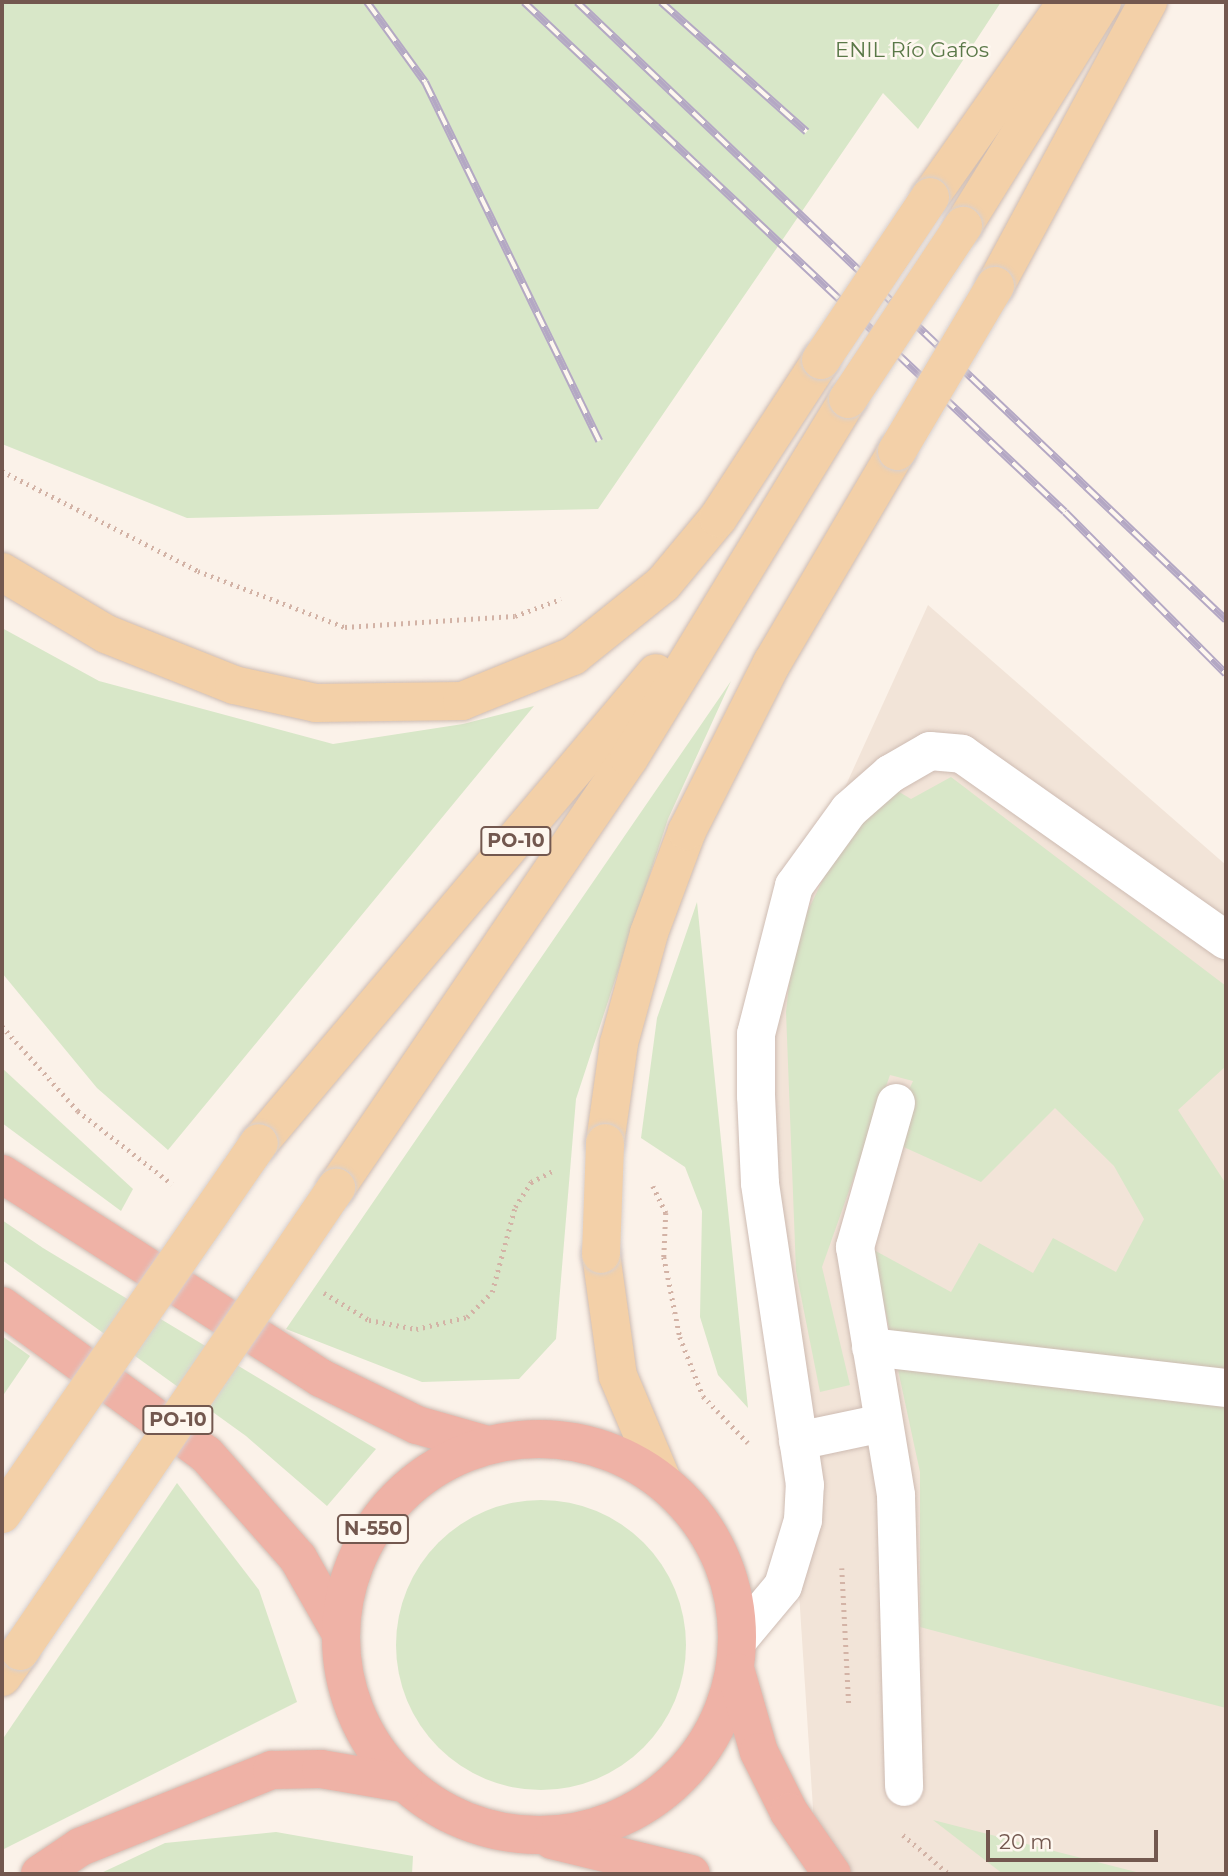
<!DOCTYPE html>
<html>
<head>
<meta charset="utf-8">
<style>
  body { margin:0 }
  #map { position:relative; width:1228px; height:1876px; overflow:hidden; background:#fbf2e9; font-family:Montserrat,sans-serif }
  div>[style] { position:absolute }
  .residential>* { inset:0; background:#f2e4d8 }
  .green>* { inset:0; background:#d8e7c8 }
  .round { border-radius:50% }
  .path>* { height:4.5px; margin-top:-2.25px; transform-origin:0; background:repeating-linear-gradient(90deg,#d3b3a6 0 2px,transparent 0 7px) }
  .roads { filter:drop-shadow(0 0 2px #cebcb3) drop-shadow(0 0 2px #cebcb3) }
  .minor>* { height:38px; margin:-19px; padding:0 19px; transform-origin:19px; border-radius:19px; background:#fff }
  .major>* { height:38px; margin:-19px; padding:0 19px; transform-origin:19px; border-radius:19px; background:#f3d0a8 }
  .highway>* { height:38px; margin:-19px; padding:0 19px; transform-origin:19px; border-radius:19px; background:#efb2a6 }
  .highway>.ring { margin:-19px; padding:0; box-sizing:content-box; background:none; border:38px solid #efb2a6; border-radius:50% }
  .rail>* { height:8px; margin-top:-4px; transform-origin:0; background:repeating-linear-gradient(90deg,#fef7ef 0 16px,#b4a8c4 0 32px); box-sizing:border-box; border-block:2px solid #b4a8c4 }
  .bridges { filter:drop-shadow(0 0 2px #d8d0ce) drop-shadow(0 0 2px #d8d0ce) }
  .major-bridge>* { height:38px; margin:-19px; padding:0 19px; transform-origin:19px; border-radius:19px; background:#f3d0a8 }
  span { translate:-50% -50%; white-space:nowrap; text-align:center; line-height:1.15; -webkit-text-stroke:5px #fef7ef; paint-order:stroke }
  .shield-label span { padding:2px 5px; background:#fef7ef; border:2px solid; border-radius:5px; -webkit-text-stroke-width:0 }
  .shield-label { font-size:19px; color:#73584f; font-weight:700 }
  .park-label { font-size:21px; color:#5a7848 }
  .frame { position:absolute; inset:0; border:4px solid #73584f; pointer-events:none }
  .scale { position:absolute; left:986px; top:1830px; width:172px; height:32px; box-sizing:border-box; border:4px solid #73584f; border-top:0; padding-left:9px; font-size:21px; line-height:24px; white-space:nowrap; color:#73584f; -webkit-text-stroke:5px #fef7ef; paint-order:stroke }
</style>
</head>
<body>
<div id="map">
  <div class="residential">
    <i style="clip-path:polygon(928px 605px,1226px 865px,1226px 1874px,839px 1874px,816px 1855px,759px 976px)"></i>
  </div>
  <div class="green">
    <i style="clip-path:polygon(2px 2px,1001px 2px,918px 129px,883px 93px,598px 509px,187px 518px,2px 444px)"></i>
    <i style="clip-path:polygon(2px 628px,99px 681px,333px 744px,463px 724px,534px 706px,168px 1150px,97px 1088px,2px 973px)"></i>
    <i style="clip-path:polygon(731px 681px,668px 819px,576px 1099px,556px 1339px,519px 1379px,422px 1382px,286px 1329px)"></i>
    <i style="clip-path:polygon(951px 777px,1226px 986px,1226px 1066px,1178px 1110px,1226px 1184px,1226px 1708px,920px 1627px,920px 1472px,872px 1249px,951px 1292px,979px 1243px,1033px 1273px,1053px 1238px,1116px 1272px,1144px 1219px,1114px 1166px,1055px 1108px,981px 1182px,886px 1139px,913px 1081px,890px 1075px,822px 1267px,850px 1385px,820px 1392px,796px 1271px,786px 1012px,794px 939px,834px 857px,891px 787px,911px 799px)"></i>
    <i style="clip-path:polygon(697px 902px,748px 1408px,718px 1375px,700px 1317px,702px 1211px,685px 1167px,641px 1138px,657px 1018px)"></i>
    <i style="clip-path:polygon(2px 1068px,133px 1189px,121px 1211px,2px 1123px)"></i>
    <i style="clip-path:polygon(2px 1220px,43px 1248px,376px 1449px,327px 1506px,246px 1436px,2px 1260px)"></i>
    <i style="clip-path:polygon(2px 1336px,30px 1356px,2px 1397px)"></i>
    <i style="clip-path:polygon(177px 1483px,259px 1590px,297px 1702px,2px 1850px,2px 1740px)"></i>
    <i class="round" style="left:396px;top:1500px;width:290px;height:290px"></i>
    <i style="clip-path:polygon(933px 1820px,1144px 1874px,1003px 1874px)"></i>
    <i style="clip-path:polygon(276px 1832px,413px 1856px,412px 1874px,99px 1874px,165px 1843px)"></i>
  </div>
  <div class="path">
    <i style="left:2px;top:471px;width:220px;rotate:27deg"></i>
    <i style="left:198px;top:571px;width:157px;rotate:20.9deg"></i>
    <i style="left:345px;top:627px;width:170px;rotate:-3.7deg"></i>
    <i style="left:515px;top:616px;width:49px;rotate:-20.3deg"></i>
    <i style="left:2px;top:1026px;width:114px;rotate:48.2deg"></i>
    <i style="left:78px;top:1111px;width:119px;rotate:37.8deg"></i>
    <i style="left:653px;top:1186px;width:30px;rotate:64deg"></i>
    <i style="left:666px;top:1213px;width:44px;rotate:92.6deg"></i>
    <i style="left:664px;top:1257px;width:82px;rotate:78.7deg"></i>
    <i style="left:680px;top:1337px;width:63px;rotate:68.7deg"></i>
    <i style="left:703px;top:1396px;width:65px;rotate:46.2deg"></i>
    <i style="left:324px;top:1293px;width:52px;rotate:31deg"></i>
    <i style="left:369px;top:1320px;width:48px;rotate:10.8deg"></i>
    <i style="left:416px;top:1329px;width:52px;rotate:-13.2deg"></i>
    <i style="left:467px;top:1317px;width:35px;rotate:-45deg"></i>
    <i style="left:492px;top:1292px;width:88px;rotate:-74.9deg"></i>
    <i style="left:515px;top:1207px;width:30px;rotate:-57deg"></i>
    <i style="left:531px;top:1182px;width:25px;rotate:-27deg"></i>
    <i style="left:842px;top:1568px;width:137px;rotate:87.1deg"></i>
    <i style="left:903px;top:1835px;width:60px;rotate:40.3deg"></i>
  </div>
  <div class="roads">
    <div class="minor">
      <i style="left:896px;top:1103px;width:150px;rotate:105.9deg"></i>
      <i style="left:855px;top:1247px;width:252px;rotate:80.6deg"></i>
      <i style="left:896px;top:1496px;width:291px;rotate:88.4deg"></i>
      <i style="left:871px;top:1347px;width:357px;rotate:6.6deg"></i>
      <i style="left:798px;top:1441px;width:87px;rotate:-12deg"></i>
      <i style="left:738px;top:1640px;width:70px;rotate:-50.2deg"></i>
      <i style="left:783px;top:1586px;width:69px;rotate:-73.1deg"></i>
      <i style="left:803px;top:1520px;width:35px;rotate:-87deg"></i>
      <i style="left:805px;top:1485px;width:305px;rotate:-98.5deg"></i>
      <i style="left:760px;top:1183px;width:87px;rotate:-92.6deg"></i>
      <i style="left:756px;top:1096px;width:62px;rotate:-90deg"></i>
      <i style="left:756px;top:1034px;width:153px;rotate:-75.6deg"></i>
      <i style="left:794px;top:886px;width:94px;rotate:-54.1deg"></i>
      <i style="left:849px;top:810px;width:55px;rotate:-41.3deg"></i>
      <i style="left:890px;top:774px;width:46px;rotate:-29.9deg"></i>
      <i style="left:930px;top:751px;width:32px;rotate:5deg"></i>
      <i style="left:962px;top:754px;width:323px;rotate:35.2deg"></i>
    </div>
    <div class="major">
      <i style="left:930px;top:197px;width:238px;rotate:-54.9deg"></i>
      <i style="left:963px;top:226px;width:264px;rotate:-58.2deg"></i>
      <i style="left:995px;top:286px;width:323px;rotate:-61.7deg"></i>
      <i style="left:2px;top:572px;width:121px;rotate:30.8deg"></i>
      <i style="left:106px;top:634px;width:138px;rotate:21.7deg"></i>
      <i style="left:234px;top:685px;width:84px;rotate:12.4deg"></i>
      <i style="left:316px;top:703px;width:146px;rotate:-0.8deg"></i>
      <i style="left:462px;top:701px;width:120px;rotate:-22.1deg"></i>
      <i style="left:573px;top:656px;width:115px;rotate:-38.7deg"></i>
      <i style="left:663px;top:584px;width:86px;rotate:-50.2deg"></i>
      <i style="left:718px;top:518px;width:189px;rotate:-56.9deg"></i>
      <i style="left:259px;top:1143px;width:615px;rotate:-49.81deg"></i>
      <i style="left:605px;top:1143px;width:101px;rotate:-82deg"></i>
      <i style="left:619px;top:1043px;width:114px;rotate:-74.7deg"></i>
      <i style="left:649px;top:933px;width:109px;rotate:-69.6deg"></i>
      <i style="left:687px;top:831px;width:188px;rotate:-63.2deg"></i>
      <i style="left:772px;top:663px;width:246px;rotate:-59.5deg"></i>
      <i style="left:336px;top:1188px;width:520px;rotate:-55.73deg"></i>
      <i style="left:629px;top:758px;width:421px;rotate:-58.6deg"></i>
      <i style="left:601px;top:1254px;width:123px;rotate:82.1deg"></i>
      <i style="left:618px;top:1376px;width:113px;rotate:67.1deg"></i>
      <i style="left:2px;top:1677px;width:32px;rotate:-55deg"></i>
    </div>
    <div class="highway">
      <i style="left:2px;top:1174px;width:379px;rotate:32.6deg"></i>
      <i style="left:321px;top:1378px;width:107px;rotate:26.1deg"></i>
      <i style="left:417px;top:1425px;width:73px;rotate:15.9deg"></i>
      <i style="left:2px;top:1306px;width:252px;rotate:36deg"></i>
      <i style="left:206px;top:1454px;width:139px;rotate:48.5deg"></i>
      <i style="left:298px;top:1558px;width:85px;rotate:60.4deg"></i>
      <i class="ring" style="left:341px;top:1439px;width:358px;height:358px"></i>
      <i style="left:736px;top:1672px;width:83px;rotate:74deg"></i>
      <i style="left:759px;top:1752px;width:67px;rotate:63.4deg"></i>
      <i style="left:789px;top:1812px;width:75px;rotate:55.3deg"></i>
      <i style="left:552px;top:1840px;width:143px;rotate:13.7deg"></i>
      <i style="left:40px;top:1874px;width:48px;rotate:-34deg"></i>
      <i style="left:80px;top:1847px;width:207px;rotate:-21.9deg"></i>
      <i style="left:272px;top:1770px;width:49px;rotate:-1.2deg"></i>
      <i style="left:321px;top:1769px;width:83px;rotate:9.7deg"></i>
    </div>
  </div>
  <div class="rail">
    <i style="left:367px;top:2px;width:99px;rotate:54.1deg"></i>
    <i style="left:425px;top:82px;width:399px;rotate:64.1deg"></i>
    <i style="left:524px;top:2px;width:743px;rotate:43.31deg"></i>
    <i style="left:1065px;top:512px;width:228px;rotate:45.2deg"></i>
    <i style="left:577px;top:2px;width:896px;rotate:43.6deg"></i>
    <i style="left:661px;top:2px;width:195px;rotate:41.7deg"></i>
  </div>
  <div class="bridges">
    <div class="major-bridge">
      <i style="left:821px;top:360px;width:196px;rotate:-56.2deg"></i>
      <i style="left:848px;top:399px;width:208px;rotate:-56.4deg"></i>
      <i style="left:897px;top:451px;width:192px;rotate:-59.3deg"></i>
      <i style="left:601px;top:1254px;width:111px;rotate:-87.9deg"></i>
      <i style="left:2px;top:1514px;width:451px;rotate:-55.3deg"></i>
      <i style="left:20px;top:1651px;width:561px;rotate:-55.69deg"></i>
    </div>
  </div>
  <div class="shield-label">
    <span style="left:516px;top:841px">PO-10</span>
    <span style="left:178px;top:1420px">PO-10</span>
    <span style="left:373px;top:1529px">N-550</span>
  </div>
  <div class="park-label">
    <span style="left:912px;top:50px">ENIL Río Gafos</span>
  </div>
  <div class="frame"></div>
  <div class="scale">20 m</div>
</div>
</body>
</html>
